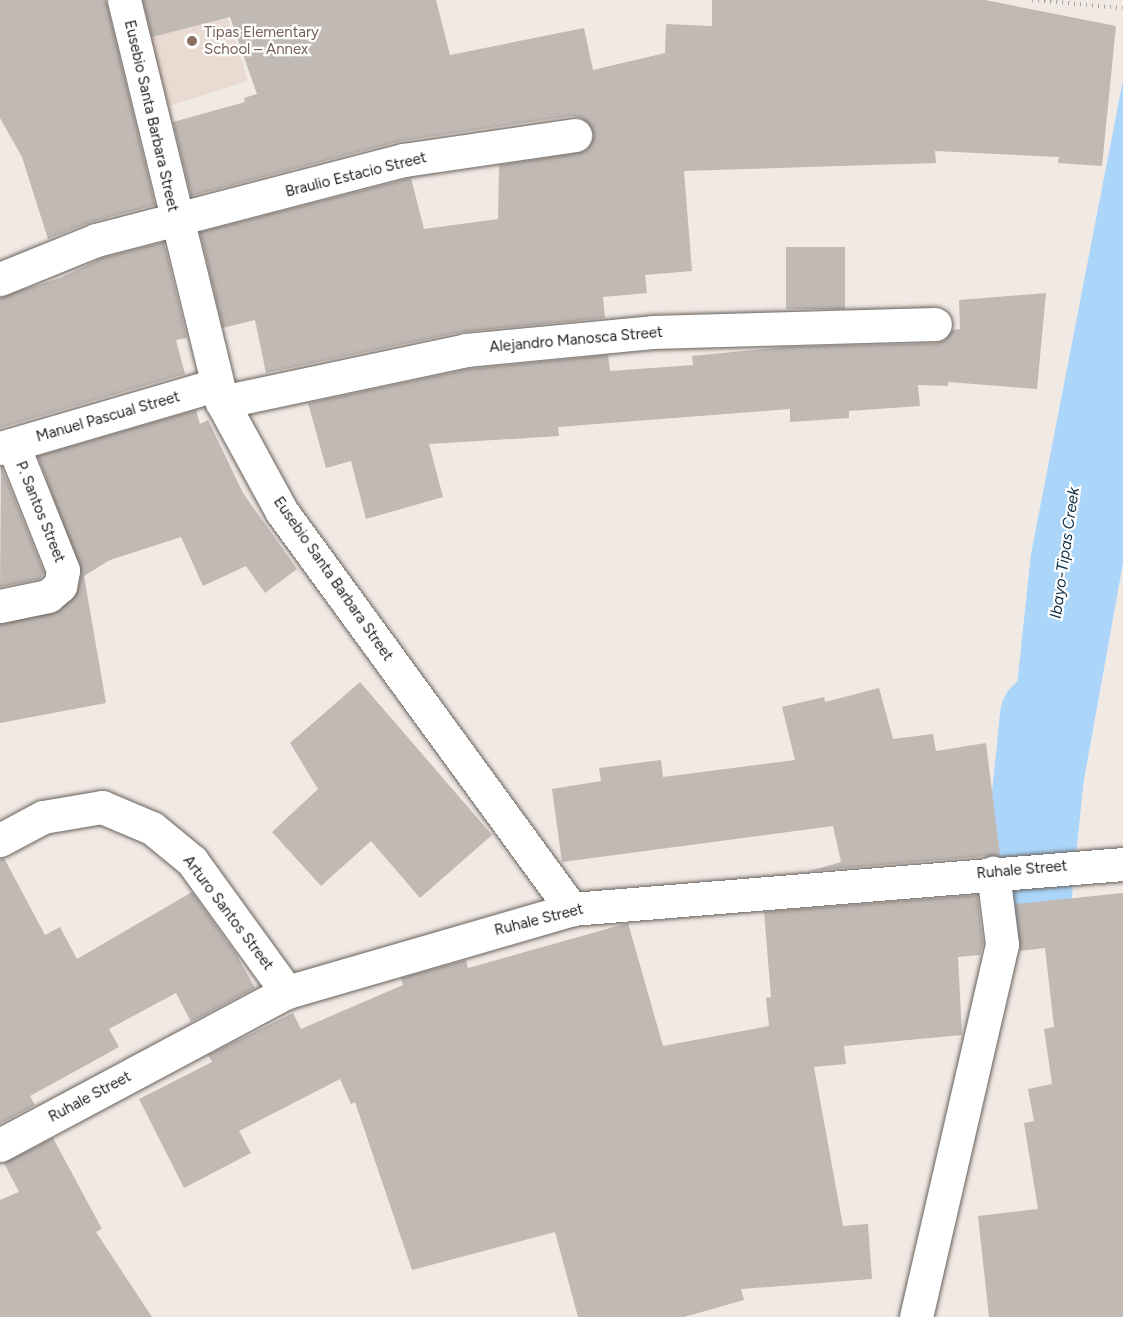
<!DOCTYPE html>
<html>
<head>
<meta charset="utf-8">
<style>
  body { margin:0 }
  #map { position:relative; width:1123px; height:1317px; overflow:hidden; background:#f1e9e4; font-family:Figtree,sans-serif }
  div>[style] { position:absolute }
  .built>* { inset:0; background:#eadbd2 }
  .water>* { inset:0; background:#abd6fa }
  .river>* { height:90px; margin:-45px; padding:0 45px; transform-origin:45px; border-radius:45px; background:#abd6fa }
  .building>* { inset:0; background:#c1b9b4; transform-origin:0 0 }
  .path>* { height:4px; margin-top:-2px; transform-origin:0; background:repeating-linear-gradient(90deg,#aca6a2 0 1.5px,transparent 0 6px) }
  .roads { filter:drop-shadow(0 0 2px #67615c) drop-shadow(0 0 2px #67615c) }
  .minor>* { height:33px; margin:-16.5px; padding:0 16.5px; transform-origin:16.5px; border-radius:16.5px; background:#fff }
  .tertiary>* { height:33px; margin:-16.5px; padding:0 16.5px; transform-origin:16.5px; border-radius:16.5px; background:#fff }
  .dots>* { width:16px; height:16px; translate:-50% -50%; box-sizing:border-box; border:3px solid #fff; border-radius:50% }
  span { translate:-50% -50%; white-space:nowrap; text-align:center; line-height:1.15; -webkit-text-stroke:4.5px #fff; paint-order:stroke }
  .education-label { font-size:15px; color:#785e54 }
  .left { translate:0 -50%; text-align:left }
  .street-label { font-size:15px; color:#221f1d }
  .water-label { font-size:16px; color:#0f2f47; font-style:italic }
</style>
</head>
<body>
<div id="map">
  <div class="built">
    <i style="clip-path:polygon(137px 0,222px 0,248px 81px,169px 106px)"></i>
  </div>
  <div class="water">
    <i style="clip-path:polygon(1123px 80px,1123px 563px,1074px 835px,1000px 844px,1031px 554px)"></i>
  </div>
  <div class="river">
    <i style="left:1027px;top:893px;width:177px;rotate:-84.2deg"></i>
  </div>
  <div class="building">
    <i style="clip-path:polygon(0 0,106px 0,155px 205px,91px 222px,48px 239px,22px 157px,0 118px)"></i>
    <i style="clip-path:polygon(143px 0,436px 0,450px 55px,584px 28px,593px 70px,665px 53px,666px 24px,712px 26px,712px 0,985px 0,1116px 26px,1102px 166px,1058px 163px,1059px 157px,935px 151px,936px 163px,684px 171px,692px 271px,645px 275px,647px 293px,603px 297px,605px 318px,462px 332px,266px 373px,255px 320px,223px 328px,200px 232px,411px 178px,424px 229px,498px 219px,499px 165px,578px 153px,592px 142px,593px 132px,582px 118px,572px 116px,401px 141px,191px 196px,173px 122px,245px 102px,244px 98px,257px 94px,230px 17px,152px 37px)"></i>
    <i style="clip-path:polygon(164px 242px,187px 338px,176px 340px,185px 374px,0 428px,0 297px,60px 278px,102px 258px)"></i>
    <i style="left:786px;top:247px;width:59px;height:62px"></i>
    <i style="clip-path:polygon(1046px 293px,1037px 389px,948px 382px,948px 386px,918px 385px,920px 406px,849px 411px,849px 418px,790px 422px,790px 409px,558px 427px,559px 436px,429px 444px,443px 497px,366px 519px,351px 461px,326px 468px,308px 403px,469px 369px,608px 355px,610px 371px,693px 365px,692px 356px,785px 347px,936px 343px,945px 340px,952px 330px,960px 329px,959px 300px)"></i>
    <i style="clip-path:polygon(196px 410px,200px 424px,208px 420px,243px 493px,297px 569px,265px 593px,246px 566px,203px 586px,181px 537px,110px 560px,84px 576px,106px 703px,0 723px,0 624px,60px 610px,78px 590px,81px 573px,38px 456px)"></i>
    <i style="clip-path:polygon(1px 466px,44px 572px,40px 579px,0 587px)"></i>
    <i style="clip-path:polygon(360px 682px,492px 835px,420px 898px,371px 841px,321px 886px,272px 832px,318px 789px,290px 743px)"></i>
    <i style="clip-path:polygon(879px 688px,893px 739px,933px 734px,936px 751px,986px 743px,1000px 855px,810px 871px,841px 862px,833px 826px,562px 862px,552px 789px,601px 781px,599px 768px,661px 760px,663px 777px,795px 760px,782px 707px,824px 697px,825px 702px)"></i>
    <i style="clip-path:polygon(4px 858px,45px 935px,60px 927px,77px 959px,192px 892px,236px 954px,255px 988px,191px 1022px,176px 993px,109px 1029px,119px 1047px,30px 1096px,35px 1105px,0 1124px,0 859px)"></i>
    <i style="clip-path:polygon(1123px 893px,1123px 1317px,989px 1317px,978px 1216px,1038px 1209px,1024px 1123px,1034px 1121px,1028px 1089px,1052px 1084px,1044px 1029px,1054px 1027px,1045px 948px,1020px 951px,1016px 904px)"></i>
    <i style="clip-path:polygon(977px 895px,983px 943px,980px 955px,958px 957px,962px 1035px,844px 1046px,846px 1064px,814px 1067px,843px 1226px,868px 1224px,872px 1279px,741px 1289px,744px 1300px,684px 1317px,578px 1317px,555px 1232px,412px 1270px,355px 1102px,351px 1104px,340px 1079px,239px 1131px,251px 1153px,184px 1188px,139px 1099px,212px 1062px,208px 1055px,293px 1013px,301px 1029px,403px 985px,401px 978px,466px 960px,468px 968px,628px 923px,663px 1046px,769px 1026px,766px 998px,771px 997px,764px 912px)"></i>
    <i style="clip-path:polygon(53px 1138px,102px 1229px,96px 1232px,152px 1317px,0 1317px,0 1200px,19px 1192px,4px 1163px)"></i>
  </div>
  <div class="path">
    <i style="left:1032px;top:0;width:91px;rotate:5deg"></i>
  </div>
  <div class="roads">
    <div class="minor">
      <i style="left:124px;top:0;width:414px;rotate:76.3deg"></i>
      <i style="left:222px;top:402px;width:125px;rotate:61.4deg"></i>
      <i style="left:282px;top:512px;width:492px;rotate:53.9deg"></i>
      <i style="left:0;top:279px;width:104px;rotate:-22.1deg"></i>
      <i style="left:96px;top:240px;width:318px;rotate:-14.6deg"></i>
      <i style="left:404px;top:160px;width:173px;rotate:-8.3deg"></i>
      <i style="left:222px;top:402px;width:249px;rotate:-12deg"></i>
      <i style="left:466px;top:350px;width:187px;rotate:-5.5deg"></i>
      <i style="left:652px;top:332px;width:283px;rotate:-1.6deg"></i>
      <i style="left:0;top:448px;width:224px;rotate:-16.3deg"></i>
      <i style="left:0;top:606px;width:49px;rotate:-11.8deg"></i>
      <i style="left:48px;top:596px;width:16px;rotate:-40deg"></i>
      <i style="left:60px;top:586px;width:16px;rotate:-79deg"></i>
      <i style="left:63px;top:570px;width:135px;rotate:-111.8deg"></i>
      <i style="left:0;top:840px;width:49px;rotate:-28.1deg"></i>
      <i style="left:43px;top:817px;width:60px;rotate:-9.6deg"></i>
      <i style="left:102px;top:807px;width:54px;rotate:22.8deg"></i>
      <i style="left:152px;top:828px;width:52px;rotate:39.5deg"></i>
      <i style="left:192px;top:861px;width:162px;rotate:54.1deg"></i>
      <i style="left:916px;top:1317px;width:383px;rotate:-77deg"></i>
      <i style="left:1002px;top:944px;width:72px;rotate:-97.2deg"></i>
    </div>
    <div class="tertiary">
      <i style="left:0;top:1145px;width:325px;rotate:-28.1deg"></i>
      <i style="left:287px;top:992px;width:297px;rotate:-16.2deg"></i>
      <i style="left:572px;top:909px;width:553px;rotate:-4.67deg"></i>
    </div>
  </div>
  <div class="dots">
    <i style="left:192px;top:41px;background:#8d6e63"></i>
  </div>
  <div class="education-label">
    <span class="left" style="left:204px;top:41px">Tipas Elementary<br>School – Annex</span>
  </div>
  <div class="street-label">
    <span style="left:151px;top:116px;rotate:77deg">Eusebio Santa Barbara Street</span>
    <span style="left:356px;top:175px;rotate:-14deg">Braulio Estacio Street</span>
    <span style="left:576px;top:340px;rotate:-5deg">Alejandro Manosca Street</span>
    <span style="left:108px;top:417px;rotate:-16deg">Manuel Pascual Street</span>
    <span style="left:40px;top:512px;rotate:68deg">P. Santos Street</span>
    <span style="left:333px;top:579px;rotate:55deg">Eusebio Santa Barbara Street</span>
    <span style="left:1022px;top:870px;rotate:-5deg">Ruhale Street</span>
    <span style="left:228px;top:913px;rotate:53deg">Arturo Santos Street</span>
    <span style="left:539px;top:920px;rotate:-14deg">Ruhale Street</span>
    <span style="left:90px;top:1097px;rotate:-28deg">Ruhale Street</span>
  </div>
  <div class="water-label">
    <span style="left:1065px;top:553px;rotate:-82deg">Ibayo-Tipas Creek</span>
  </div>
</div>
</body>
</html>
